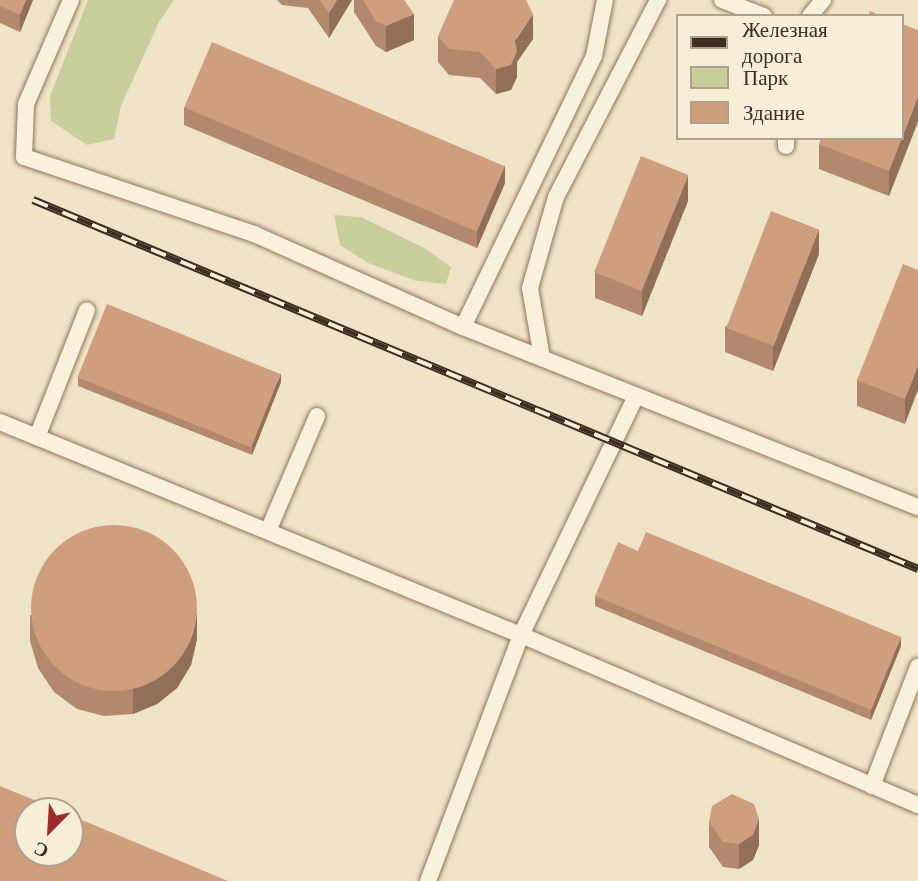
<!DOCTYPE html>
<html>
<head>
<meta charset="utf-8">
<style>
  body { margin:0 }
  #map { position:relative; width:918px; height:881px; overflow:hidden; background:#f0e4c8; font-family:"Libre Baskerville",serif }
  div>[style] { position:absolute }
  .green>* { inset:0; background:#c9cf9b }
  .roads { filter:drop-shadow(0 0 2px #8d765c) drop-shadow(0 0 2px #8d765c) }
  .lane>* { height:16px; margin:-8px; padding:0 8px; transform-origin:8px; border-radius:8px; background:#faf1dc }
  .rail>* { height:8px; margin-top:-4px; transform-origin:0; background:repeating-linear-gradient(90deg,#f7eed8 0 16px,#3d2e20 0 32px); box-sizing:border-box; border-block:2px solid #3d2e20 }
  .wall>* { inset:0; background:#b2896c }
  .shaded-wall>* { inset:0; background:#916f58 }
  .building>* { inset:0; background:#cf9f7d; transform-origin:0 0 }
  .round { border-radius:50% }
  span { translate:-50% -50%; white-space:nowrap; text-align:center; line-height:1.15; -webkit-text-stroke:7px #f7eed8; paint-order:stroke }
  .legend { position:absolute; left:676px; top:14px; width:228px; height:126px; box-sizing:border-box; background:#f7eed8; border:2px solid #ada18e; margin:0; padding:9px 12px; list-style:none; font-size:21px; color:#3d2e20 }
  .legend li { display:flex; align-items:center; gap:14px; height:35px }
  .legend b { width:35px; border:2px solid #ada18e }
  .north { position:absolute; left:14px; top:797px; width:70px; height:70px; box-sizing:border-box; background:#f7eed8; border:2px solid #ada18e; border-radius:50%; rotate:204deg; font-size:19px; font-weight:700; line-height:28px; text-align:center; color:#3d2e20 }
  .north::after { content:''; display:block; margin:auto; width:24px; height:32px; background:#9e2a2b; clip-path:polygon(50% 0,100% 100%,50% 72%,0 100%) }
</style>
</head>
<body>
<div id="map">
  <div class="green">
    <i style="clip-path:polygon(88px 0,174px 0,159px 22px,121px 106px,114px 139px,87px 145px,51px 121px,50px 96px)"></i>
    <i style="clip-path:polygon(334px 215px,361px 217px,426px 249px,451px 267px,446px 284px,416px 281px,368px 263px,340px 245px)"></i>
  </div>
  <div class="roads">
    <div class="lane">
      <i style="left:71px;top:0;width:113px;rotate:113.4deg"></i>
      <i style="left:26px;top:104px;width:53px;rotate:92.2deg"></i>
      <i style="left:24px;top:157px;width:243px;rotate:18.5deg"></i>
      <i style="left:254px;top:234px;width:229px;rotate:24deg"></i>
      <i style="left:463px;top:327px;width:489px;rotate:21.6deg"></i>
      <i style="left:722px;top:0;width:45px;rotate:20.9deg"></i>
      <i style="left:810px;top:16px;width:21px;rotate:-51deg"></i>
      <i style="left:786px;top:138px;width:8px;rotate:90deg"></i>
      <i style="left:463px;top:327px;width:301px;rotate:-64.2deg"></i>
      <i style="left:594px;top:56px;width:57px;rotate:-78.9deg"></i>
      <i style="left:542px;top:358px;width:71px;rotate:-99.7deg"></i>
      <i style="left:530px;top:288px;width:95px;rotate:-74.1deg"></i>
      <i style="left:556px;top:197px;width:222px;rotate:-62.6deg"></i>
      <i style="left:0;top:422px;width:563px;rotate:22.24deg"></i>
      <i style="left:521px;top:635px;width:432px;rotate:23.2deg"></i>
      <i style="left:37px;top:437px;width:136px;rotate:-68.5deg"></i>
      <i style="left:268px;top:531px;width:125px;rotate:-66.9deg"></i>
      <i style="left:872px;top:786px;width:128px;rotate:-68.9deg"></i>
      <i style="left:428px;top:881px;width:263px;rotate:-69.3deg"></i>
      <i style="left:521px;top:635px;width:265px;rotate:-64.3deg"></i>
    </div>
  </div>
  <div class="rail">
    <i style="left:33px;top:200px;width:959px;rotate:22.63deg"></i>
  </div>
  <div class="wall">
    <i style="clip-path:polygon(0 0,33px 0,20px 32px,0 23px)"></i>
    <i style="clip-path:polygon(277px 0,352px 0,329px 38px,308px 8px,282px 5px)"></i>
    <i style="clip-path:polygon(354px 0,404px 0,414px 40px,386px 52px,376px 46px,354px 12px)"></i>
    <i style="clip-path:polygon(438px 36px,533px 39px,517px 62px,517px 77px,511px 90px,496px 94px,480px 78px,449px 75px,438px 62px)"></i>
    <i style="clip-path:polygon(184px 107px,505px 183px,477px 248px,184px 125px)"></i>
    <i style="clip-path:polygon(902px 138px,889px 196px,819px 169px,819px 144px)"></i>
    <i style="clip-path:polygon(688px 201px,642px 316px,595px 298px,595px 272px)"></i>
    <i style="clip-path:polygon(819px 254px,773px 371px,725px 352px,725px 327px)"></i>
    <i style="clip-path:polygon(918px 270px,905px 424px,857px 406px,857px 380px)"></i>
    <i style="clip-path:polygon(78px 377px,281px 382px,252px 455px,78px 386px)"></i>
    <i style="clip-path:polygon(638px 551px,901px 646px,871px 720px,595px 606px,595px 596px)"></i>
    <i style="clip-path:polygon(30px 615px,197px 639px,191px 665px,177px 688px,157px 704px,133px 714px,104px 716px,77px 709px,54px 692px,38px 668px,30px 641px)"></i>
    <i style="clip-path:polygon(709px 822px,759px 845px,753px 860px,739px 869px,723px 867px,709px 847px)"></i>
  </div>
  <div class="shaded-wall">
    <i style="clip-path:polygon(26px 0,33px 0,20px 32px,20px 15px)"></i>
    <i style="clip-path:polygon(337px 0,352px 0,329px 38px,329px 13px)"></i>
    <i style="clip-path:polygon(414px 14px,414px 40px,386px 52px,386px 26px)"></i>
    <i style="clip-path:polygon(533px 14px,533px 39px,517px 62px,517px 77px,511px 90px,496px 94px,496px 69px)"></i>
    <i style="clip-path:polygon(918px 96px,918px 122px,889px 196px,889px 171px)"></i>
    <i style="clip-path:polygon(505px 165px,505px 183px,477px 248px,477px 230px)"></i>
    <i style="clip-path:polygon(688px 175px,688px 201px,642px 316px,642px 291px)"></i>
    <i style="clip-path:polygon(819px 229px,819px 254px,773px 371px,773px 346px)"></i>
    <i style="clip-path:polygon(918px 365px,918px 390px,905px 424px,905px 399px)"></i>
    <i style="clip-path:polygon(281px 373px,281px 382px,252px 455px,252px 446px)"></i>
    <i style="clip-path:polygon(197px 614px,197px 639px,191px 665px,177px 688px,157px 704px,133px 714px,133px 689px)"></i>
    <i style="clip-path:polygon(901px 637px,901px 646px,871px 720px,871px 710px)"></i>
    <i style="clip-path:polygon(759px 819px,759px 845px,753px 860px,739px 869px,739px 844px)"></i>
  </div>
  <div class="building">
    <i style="clip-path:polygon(0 0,26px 0,20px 15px,0 6px)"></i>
    <i style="clip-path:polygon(320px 0,337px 0,329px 13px)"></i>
    <i style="clip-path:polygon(363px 0,404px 0,414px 14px,386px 26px,376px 21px)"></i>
    <i style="clip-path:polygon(454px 0,526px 0,533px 14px,515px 40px,517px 52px,511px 65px,496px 69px,480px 52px,449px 49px,438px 36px)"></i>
    <i style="clip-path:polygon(870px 11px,881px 16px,868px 16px)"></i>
    <i style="clip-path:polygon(902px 24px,918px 30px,918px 96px,902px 137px)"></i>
    <i style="left:212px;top:42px;width:318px;height:71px;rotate:23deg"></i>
    <i style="clip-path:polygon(821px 138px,902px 138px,889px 171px,819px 144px)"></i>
    <i style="left:641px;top:156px;width:51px;height:125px;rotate:22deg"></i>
    <i style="left:771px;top:211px;width:51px;height:125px;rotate:21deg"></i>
    <i style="clip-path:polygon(903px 264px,918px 270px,918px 365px,905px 399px,857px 380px)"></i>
    <i style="left:107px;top:304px;width:187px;height:79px;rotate:22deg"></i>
    <i class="round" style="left:31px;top:525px;width:166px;height:166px"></i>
    <i style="clip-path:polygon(646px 532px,901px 637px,871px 710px,595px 596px,618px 542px,638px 551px)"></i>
    <i style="clip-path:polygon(0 786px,61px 811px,28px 811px,28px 853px,70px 853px,70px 815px,228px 881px,0 881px)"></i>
    <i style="clip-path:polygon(732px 794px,754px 804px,759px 819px,753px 835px,739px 844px,723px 842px,709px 822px,712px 806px)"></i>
  </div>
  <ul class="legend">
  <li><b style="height:9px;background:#3d2e20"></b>Железная дорога</li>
  <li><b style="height:19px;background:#c9cf9b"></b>Парк</li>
  <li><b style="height:19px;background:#cf9f7d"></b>Здание</li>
  </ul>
  <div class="north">С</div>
</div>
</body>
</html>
